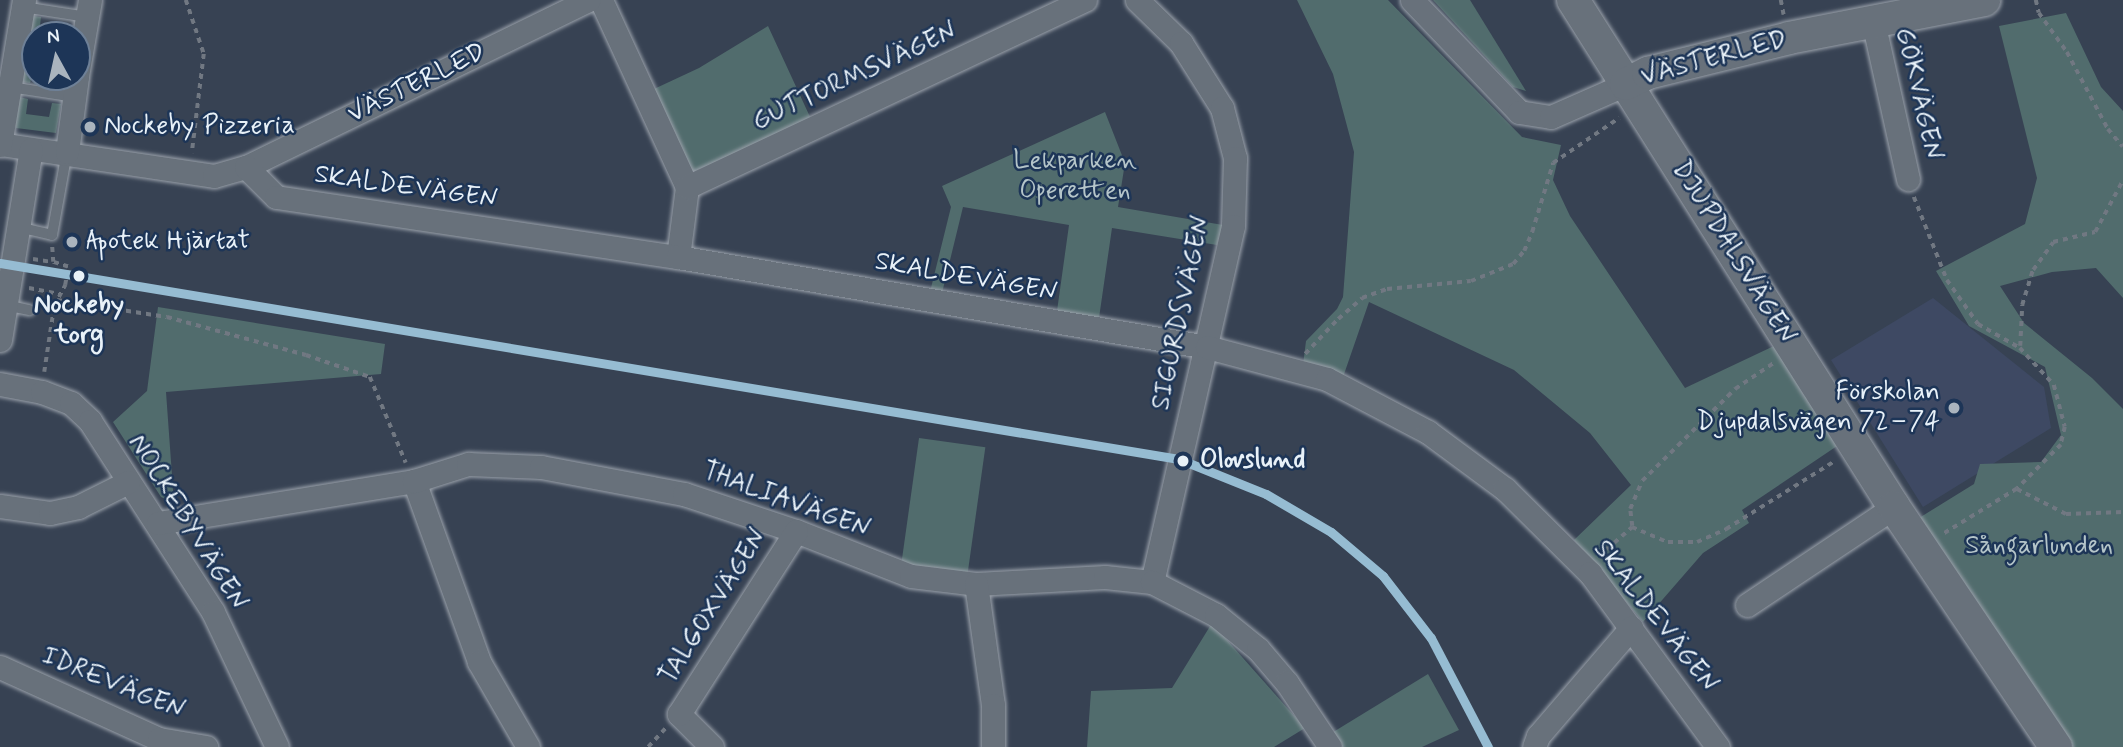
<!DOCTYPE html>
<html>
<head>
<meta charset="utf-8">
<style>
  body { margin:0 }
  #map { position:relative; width:2123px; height:747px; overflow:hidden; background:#374253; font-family:Mynerve,sans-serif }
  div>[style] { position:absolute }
  .built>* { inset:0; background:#3e4963 }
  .green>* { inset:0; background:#516c6d; transform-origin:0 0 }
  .path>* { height:3.5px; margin-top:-1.75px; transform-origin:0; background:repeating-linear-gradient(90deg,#717882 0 5px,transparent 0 10px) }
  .roads { filter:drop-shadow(0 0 2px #9ba2ab) drop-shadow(0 0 2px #9ba2ab) }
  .lane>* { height:10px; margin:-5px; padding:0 5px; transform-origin:5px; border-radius:5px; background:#68717b }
  .street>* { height:23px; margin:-11.5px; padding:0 11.5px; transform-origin:11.5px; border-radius:11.5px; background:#68717b }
  .secondary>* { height:32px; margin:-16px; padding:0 16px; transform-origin:16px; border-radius:16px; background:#68717b }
  .tram-1>* { height:9px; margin:-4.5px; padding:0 4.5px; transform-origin:4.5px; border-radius:4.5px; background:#96bcd2 }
  .dots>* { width:19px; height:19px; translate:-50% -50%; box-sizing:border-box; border:4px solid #1d3557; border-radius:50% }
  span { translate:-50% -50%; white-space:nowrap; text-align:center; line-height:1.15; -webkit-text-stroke:5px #1d3557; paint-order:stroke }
  .street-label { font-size:26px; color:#e8f1f8 }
  .poi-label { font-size:26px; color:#e8f1f8 }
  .left { translate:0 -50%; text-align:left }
  .right { translate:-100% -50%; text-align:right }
  .park-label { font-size:26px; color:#b5c5c9 }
  .stop-label { font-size:26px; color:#e8f1f8; font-weight:700 }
  .north { position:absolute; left:21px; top:21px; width:70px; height:70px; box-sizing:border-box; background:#1d3557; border:2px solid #6e8097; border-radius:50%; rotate:352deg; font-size:19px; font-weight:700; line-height:28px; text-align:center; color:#e8f1f8 }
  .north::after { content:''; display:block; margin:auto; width:24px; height:32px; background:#aab4be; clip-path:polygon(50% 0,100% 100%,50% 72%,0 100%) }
</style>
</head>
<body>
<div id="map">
  <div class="built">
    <i style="clip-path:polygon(1933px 298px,2044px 387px,2051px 428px,1923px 507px,1831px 360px)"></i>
  </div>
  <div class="green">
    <i style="clip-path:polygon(1297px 0,1388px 0,1522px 137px,1561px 145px,1553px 180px,1570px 216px,1685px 388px,1776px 345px,1840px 444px,1742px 510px,1749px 523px,1703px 553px,1643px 622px,1574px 540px,1631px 485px,1590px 433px,1514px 370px,1369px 302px,1342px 380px,1303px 365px,1306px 341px,1337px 309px,1343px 297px,1354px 152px,1333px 74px)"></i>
    <i style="clip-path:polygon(1433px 0,1470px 0,1526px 91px,1513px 87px)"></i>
    <i style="clip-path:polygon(2066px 13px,2101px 87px,2123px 111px,2123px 298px,2096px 268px,2052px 272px,2000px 286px,2024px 323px,2092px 378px,2123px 409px,2123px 747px,2071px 747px,1919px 518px,1974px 484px,1980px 464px,2041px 462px,2061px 435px,2045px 367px,1969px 326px,1936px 271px,2025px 224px,2037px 178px,1999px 26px)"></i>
    <i style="clip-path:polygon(32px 16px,41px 17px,39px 34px,42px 35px,35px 35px,35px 66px,30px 83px,22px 82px)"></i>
    <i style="clip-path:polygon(768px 26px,811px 119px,693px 172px,654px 89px,699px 68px)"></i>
    <i style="clip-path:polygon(19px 97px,28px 99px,26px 114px,49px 117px,52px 103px,61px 104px,56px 133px,16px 128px,14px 124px)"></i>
    <i style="clip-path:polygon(1105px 112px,1125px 163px,1118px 207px,1223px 225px,1217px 245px,1112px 228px,1099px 318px,1057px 311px,1069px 225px,963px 207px,942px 293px,930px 292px,951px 207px,942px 186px)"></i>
    <i style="clip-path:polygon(158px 307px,385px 344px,381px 374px,166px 392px,174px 503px,161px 497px,113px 422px,147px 391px)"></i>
    <i style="left:919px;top:438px;width:67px;height:133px;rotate:8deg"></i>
    <i style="clip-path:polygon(1212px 623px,1305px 728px,1274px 747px,1087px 747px,1091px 691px,1172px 688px)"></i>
    <i style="clip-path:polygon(1428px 674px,1459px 730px,1422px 747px,1338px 747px,1330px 734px)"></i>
  </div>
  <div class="path">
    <i style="left:186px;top:0;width:57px;rotate:71.6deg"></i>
    <i style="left:204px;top:54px;width:100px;rotate:96.9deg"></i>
    <i style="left:1781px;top:0;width:15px;rotate:79deg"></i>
    <i style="left:2036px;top:0;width:13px;rotate:77deg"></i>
    <i style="left:2039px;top:13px;width:48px;rotate:54.3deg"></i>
    <i style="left:2067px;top:52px;width:87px;rotate:62deg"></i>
    <i style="left:2108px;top:129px;width:23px;rotate:50deg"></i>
    <i style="left:1914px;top:197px;width:89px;rotate:68.3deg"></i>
    <i style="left:1947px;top:280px;width:54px;rotate:54.8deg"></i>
    <i style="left:1978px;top:324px;width:48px;rotate:29.7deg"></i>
    <i style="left:2020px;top:348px;width:50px;rotate:47.4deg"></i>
    <i style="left:2054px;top:385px;width:43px;rotate:75.3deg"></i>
    <i style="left:2065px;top:427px;width:18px;rotate:103deg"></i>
    <i style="left:2061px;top:445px;width:62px;rotate:135deg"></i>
    <i style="left:2017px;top:489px;width:88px;rotate:148.5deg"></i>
    <i style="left:33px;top:259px;width:20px;rotate:9deg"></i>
    <i style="left:29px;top:288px;width:32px;rotate:11deg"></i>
    <i style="left:57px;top:300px;width:111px;rotate:8.8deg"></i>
    <i style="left:167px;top:317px;width:144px;rotate:15.3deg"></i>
    <i style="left:306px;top:355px;width:68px;rotate:19deg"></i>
    <i style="left:370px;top:377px;width:93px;rotate:67.3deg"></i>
    <i style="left:2020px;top:346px;width:41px;rotate:-87.2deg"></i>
    <i style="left:2022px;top:305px;width:37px;rotate:-73deg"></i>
    <i style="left:2033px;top:270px;width:34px;rotate:-54deg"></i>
    <i style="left:2053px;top:242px;width:43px;rotate:-13.4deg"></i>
    <i style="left:2095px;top:232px;width:59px;rotate:-61.7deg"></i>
    <i style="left:1305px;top:354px;width:48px;rotate:-46.7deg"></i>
    <i style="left:1338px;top:319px;width:32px;rotate:-41deg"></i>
    <i style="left:1362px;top:298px;width:27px;rotate:-20deg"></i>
    <i style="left:1387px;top:289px;width:84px;rotate:-5.4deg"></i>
    <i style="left:1471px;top:281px;width:45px;rotate:-22deg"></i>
    <i style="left:1513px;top:264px;width:17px;rotate:-50deg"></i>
    <i style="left:1524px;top:251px;width:21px;rotate:-67deg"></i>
    <i style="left:1532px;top:232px;width:72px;rotate:-73.1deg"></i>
    <i style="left:1553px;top:163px;width:80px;rotate:-34.3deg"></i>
    <i style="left:44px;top:372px;width:67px;rotate:-81.4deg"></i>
    <i style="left:54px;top:306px;width:24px;rotate:-62deg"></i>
    <i style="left:65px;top:285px;width:18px;rotate:-81deg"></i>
    <i style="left:68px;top:267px;width:16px;rotate:-162deg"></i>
    <i style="left:53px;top:262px;width:15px;rotate:-94deg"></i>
    <i style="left:2017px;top:489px;width:55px;rotate:27deg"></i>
    <i style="left:2066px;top:514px;width:57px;rotate:-2deg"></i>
    <i style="left:1632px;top:526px;width:17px;rotate:-97deg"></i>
    <i style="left:1630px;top:509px;width:30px;rotate:-67deg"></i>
    <i style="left:1642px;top:481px;width:131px;rotate:-44.7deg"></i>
    <i style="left:1735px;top:389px;width:48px;rotate:-34deg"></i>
    <i style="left:1599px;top:556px;width:44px;rotate:-41.3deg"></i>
    <i style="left:1632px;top:527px;width:39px;rotate:23deg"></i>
    <i style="left:1668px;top:542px;width:29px"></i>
    <i style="left:1697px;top:542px;width:32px;rotate:-24deg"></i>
    <i style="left:1726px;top:529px;width:128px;rotate:-32deg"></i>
    <i style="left:648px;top:747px;width:26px;rotate:-47deg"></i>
  </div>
  <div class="roads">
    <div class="lane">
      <i style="left:23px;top:7px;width:65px;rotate:8.9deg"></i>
      <i style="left:10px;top:87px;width:66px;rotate:8.7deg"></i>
      <i style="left:18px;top:227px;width:35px;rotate:13deg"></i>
      <i style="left:52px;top:235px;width:84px;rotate:-79.8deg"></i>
      <i style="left:5px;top:305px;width:25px;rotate:12deg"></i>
    </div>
    <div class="street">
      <i style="left:601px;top:0;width:206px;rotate:65.3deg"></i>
      <i style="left:687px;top:187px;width:71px;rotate:97.3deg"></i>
      <i style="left:1137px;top:0;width:62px;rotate:44.3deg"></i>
      <i style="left:1181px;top:43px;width:77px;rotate:57.8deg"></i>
      <i style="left:1222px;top:108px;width:52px;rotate:75.4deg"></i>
      <i style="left:1235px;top:158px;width:68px;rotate:91.7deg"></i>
      <i style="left:1233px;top:226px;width:365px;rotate:102.8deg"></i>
      <i style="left:1412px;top:0;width:155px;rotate:46.3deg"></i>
      <i style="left:1519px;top:112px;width:32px;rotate:9deg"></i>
      <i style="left:1551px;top:117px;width:82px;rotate:-23.7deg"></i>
      <i style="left:1873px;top:21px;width:162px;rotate:77.5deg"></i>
      <i style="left:77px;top:76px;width:77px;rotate:-80.3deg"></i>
      <i style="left:0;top:144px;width:216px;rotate:8.5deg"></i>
      <i style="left:214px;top:176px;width:33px;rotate:-16deg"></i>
      <i style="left:246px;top:167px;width:381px;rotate:-26deg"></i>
      <i style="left:0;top:145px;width:147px;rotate:-80.6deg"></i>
      <i style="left:67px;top:152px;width:76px;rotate:-82.4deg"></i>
      <i style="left:246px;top:167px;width:42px;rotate:45deg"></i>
      <i style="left:276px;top:197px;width:406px;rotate:8.5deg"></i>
      <i style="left:678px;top:257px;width:537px;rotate:9.66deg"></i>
      <i style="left:1207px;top:347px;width:124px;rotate:14.9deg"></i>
      <i style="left:1327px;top:379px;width:114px;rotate:27.7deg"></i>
      <i style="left:1428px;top:432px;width:96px;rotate:36.5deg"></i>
      <i style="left:1505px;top:489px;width:120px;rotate:44.7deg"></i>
      <i style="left:1590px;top:573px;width:216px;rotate:53.7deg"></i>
      <i style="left:687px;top:187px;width:440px;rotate:-25.2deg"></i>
      <i style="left:0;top:340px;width:193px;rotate:-80.8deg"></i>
      <i style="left:0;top:384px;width:43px;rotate:10.8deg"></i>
      <i style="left:42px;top:392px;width:31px;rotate:21deg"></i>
      <i style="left:71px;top:403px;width:26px;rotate:43deg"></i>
      <i style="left:90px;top:421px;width:227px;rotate:57.2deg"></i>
      <i style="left:213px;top:612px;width:149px;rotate:64.6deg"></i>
      <i style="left:414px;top:481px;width:192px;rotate:70.2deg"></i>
      <i style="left:479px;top:662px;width:98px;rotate:60deg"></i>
      <i style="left:0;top:506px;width:50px;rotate:8deg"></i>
      <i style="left:50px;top:513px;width:29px;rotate:-12deg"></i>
      <i style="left:78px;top:507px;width:56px;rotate:-26.6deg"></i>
      <i style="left:158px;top:523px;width:259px;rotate:-9.3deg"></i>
      <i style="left:414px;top:481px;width:57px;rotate:-17.5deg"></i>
      <i style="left:468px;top:464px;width:73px;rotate:2.4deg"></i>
      <i style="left:541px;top:467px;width:146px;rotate:10.7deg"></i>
      <i style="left:684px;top:494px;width:118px;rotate:18.3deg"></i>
      <i style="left:796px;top:531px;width:123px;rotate:21.4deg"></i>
      <i style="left:911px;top:576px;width:65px;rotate:7deg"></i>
      <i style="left:976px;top:584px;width:129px;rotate:-3.1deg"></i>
      <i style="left:1105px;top:577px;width:47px;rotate:6.1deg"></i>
      <i style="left:1152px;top:582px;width:72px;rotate:27.3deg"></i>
      <i style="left:1216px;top:615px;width:54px;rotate:39deg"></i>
      <i style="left:1258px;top:649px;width:45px;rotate:49.5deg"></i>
      <i style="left:1287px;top:683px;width:77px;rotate:56.1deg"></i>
      <i style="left:976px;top:584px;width:122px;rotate:82deg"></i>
      <i style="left:993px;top:705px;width:42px;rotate:90deg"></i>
      <i style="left:1747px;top:605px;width:177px;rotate:-33.7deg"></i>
      <i style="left:0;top:667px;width:175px;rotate:24.4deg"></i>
      <i style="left:159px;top:739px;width:48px;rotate:9.7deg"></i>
      <i style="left:712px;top:747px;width:47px;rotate:-135deg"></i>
      <i style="left:679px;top:714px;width:217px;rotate:-57.4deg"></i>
      <i style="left:1534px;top:747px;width:12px;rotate:-70deg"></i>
      <i style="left:1538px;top:736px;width:143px;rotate:-49.3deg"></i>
    </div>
    <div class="secondary">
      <i style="left:1573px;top:0;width:600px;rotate:57.66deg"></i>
      <i style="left:1894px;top:507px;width:290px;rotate:56deg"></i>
      <i style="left:1626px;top:84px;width:25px;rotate:-27deg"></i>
      <i style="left:1648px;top:73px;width:145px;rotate:-13.9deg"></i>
      <i style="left:1789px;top:38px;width:199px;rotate:-11deg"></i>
    </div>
  </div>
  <div class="tram-1">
    <i style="left:0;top:263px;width:1195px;rotate:9.44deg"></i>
    <i style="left:1179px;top:459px;width:94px;rotate:21.9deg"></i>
    <i style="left:1266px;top:494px;width:75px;rotate:30.3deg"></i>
    <i style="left:1331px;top:532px;width:68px;rotate:40.2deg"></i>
    <i style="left:1383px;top:576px;width:78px;rotate:52.3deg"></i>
    <i style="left:1431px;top:638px;width:123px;rotate:62.4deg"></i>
  </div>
  <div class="dots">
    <i style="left:90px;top:127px;background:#aab4be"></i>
    <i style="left:72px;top:242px;background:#aab4be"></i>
    <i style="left:79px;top:276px;background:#e8f1f8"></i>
    <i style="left:1954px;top:408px;background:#aab4be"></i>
    <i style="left:1183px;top:461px;background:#e8f1f8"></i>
  </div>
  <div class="street-label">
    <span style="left:1714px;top:59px;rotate:-15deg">VÄSTERLED</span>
    <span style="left:855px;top:77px;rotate:-25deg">GUTTORMSVÄGEN</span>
    <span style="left:417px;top:84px;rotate:-26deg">VÄSTERLED</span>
    <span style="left:1918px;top:94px;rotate:77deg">GÖKVÄGEN</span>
    <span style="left:406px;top:188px;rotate:8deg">SKALDEVÄGEN</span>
    <span style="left:1733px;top:253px;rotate:58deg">DJUPDALSVÄGEN</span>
    <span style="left:966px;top:278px;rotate:10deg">SKALDEVÄGEN</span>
    <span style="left:1182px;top:313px;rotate:-78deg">SIGURDSVÄGEN</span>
    <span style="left:786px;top:501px;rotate:20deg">THALIAVÄGEN</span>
    <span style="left:187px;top:523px;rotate:58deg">NOCKEBYVÄGEN</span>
    <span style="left:714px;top:607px;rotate:-58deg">TALGOXVÄGEN</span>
    <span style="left:1655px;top:617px;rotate:52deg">SKALDEVÄGEN</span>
    <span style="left:113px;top:684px;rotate:22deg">IDREVÄGEN</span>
  </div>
  <div class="poi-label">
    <span class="left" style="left:104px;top:127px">Nockeby Pizzeria</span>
    <span class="left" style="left:86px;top:242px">Apotek Hjärtat</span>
    <span class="right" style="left:1940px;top:408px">Förskolan<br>Djupdalsvägen 72–74</span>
  </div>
  <div class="park-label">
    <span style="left:1075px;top:177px">Lekparken<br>Operetten</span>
    <span style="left:2039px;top:547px">Sångarlunden</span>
  </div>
  <div class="stop-label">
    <span style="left:79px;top:321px">Nockeby<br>torg</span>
    <span class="left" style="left:1200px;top:461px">Olovslund</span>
  </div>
  <div class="north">N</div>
</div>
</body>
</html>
